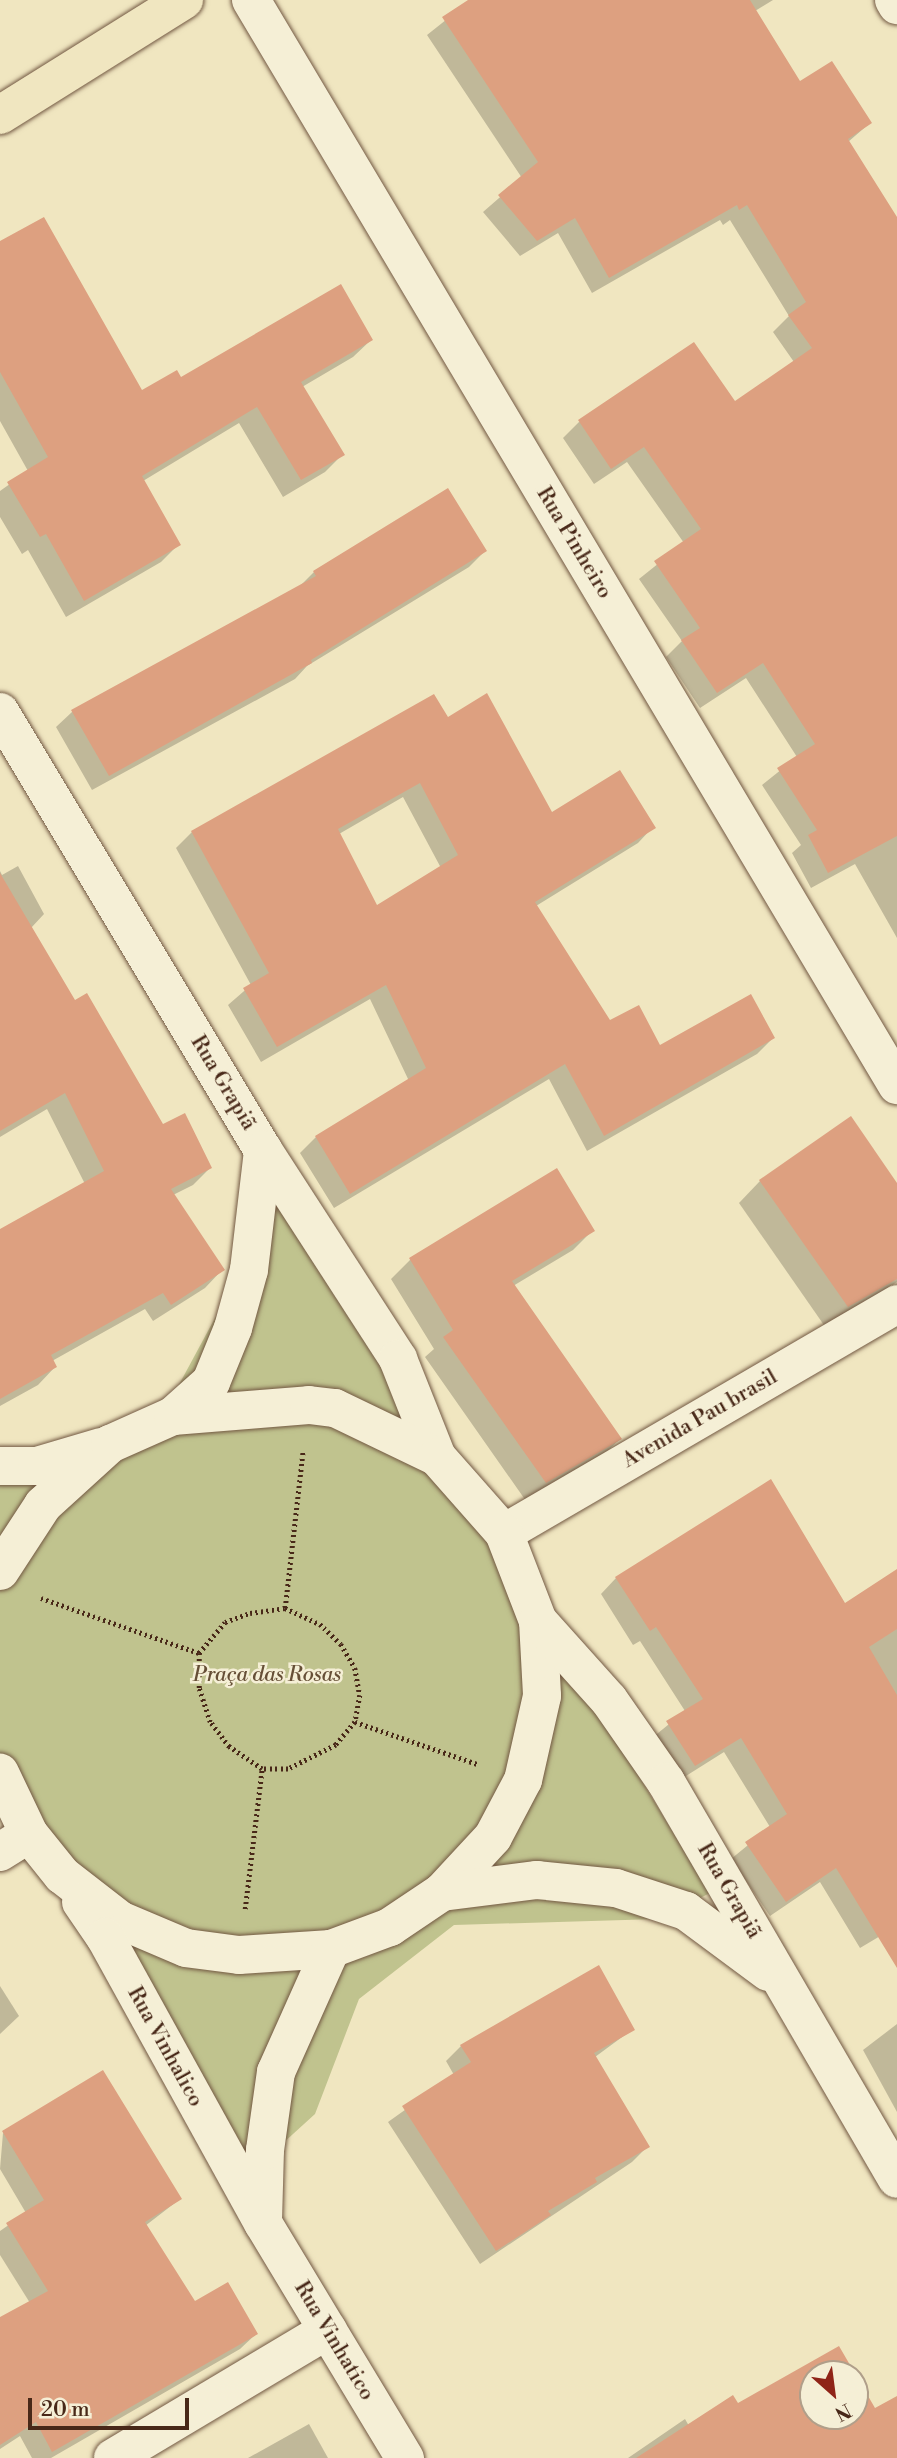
<!DOCTYPE html>
<html>
<head>
<meta charset="utf-8">
<style>
  body { margin:0 }
  #map { position:relative; width:897px; height:2458px; overflow:hidden; background:#f0e6c0; font-family:"Libre Bodoni",serif }
  div>[style] { position:absolute }
  .green>* { inset:0; background:#c0c38e }
  .shadow>* { inset:0; background:#0003 }
  .building>* { inset:0; background:#dda080 }
  .path>* { height:4.5px; margin-top:-2.25px; transform-origin:0; background:repeating-linear-gradient(90deg,#482818 0 2px,transparent 0 5.5px) }
  .roads { filter:drop-shadow(0 0 2px #725842) drop-shadow(0 0 2px #725842) }
  .minor>* { height:38px; margin:-19px; padding:0 19px; transform-origin:19px; border-radius:19px; background:#f5efd6 }
  .major>* { height:38px; margin:-19px; padding:0 19px; transform-origin:19px; border-radius:19px; background:#f0e6c0 }
  span { translate:-50% -50%; white-space:nowrap; text-align:center; line-height:1.15; -webkit-text-stroke:5px #f5efd6; paint-order:stroke }
  .street-label { font-size:21px; color:#482818 }
  .park-label { font-size:21px; color:#664f36; font-style:italic }
  .north { position:absolute; left:799px; top:2360px; width:70px; height:70px; box-sizing:border-box; background:#f5efd6; border:2px solid #b09f8a; border-radius:50%; rotate:152deg; font-size:19px; font-weight:700; line-height:28px; text-align:center; color:#482818 }
  .north::after { content:''; display:block; margin:auto; width:24px; height:32px; background:#8f2418; clip-path:polygon(50% 0,100% 100%,50% 72%,0 100%) }
  .scale { position:absolute; left:28px; top:2398px; width:161px; height:32px; box-sizing:border-box; border:4px solid #482818; border-top:0; padding-left:9px; font-size:21px; line-height:24px; white-space:nowrap; color:#482818; -webkit-text-stroke:5px #f5efd6; paint-order:stroke }
</style>
</head>
<body>
<div id="map">
  <div class="green">
    <i style="clip-path:polygon(283px 1192px,710px 1893px,658px 1919px,454px 1925px,359px 1999px,315px 2114px,249px 2174px,0 1775px,0 1451px,56px 1452px,168px 1405px)"></i>
  </div>
  <div class="shadow">
    <i style="clip-path:polygon(471px 0,773px 0,755px 11px,800px 84px,870px 123px,848px 142px,897px 221px,897px 938px,855px 864px,811px 888px,792px 853px,801px 845px,762px 785px,797px 757px,746px 678px,700px 708px,666px 657px,682px 641px,639px 579px,684px 543px,627px 462px,594px 484px,563px 438px,579px 422px,735px 404px,794px 362px,773px 332px,789px 316px,730px 220px,723px 225px,720px 220px,592px 293px,558px 233px,520px 256px,483px 212px,522px 178px,427px 35px)"></i>
    <i style="clip-path:polygon(0 243px,141px 392px,180px 379px,371px 340px,353px 357px,302px 387px,342px 455px,325px 472px,283px 497px,239px 423px,143px 481px,179px 544px,161px 562px,66px 617px,28px 550px,22px 554px,0 517px,0 491px,28px 471px,0 421px)"></i>
    <i style="clip-path:polygon(485px 551px,469px 567px,307px 666px,295px 679px,92px 790px,56px 727px,72px 712px,298px 588px,314px 572px)"></i>
    <i style="clip-path:polygon(evenodd,448px 719px,552px 814px,653px 827px,638px 843px,536px 906px,609px 1023px,659px 1047px,773px 1038px,757px 1054px,587px 1151px,549px 1079px,334px 1208px,300px 1153px,316px 1137px,409px 1081px,370px 999px,261px 1062px,228px 1005px,251px 985px,176px 848px,192px 832px,448px 719px,403px 797px,441px 868px,376px 908px,339px 834px,403px 797px)"></i>
    <i style="clip-path:polygon(18px 866px,44px 914px,31px 928px,74px 1002px,162px 1127px,210px 1168px,193px 1185px,173px 1195px,222px 1270px,205px 1288px,153px 1321px,145px 1309px,52px 1361px,55px 1367px,38px 1385px,0 1406px,0 1231px,85px 1184px,47px 1109px,0 1137px,0 871px,2px 875px)"></i>
    <i style="clip-path:polygon(556px 1171px,592px 1231px,573px 1250px,513px 1286px,620px 1439px,601px 1457px,526px 1501px,425px 1357px,434px 1349px,391px 1279px,410px 1260px)"></i>
    <i style="clip-path:polygon(760px 1181px,897px 1186px,897px 1282px,826px 1328px,739px 1203px)"></i>
    <i style="clip-path:polygon(897px 1571px,897px 1926px,860px 1948px,820px 1882px,770px 1916px,731px 1859px,770px 1827px,724px 1752px,678px 1781px,652px 1738px,685px 1711px,640px 1641px,633px 1645px,601px 1594px,616px 1578px,845px 1606px)"></i>
    <i style="clip-path:polygon(0 1986px,19px 2016px,0 2034px)"></i>
    <i style="clip-path:polygon(897px 2024px,897px 2112px,863px 2050px)"></i>
    <i style="clip-path:polygon(633px 2029px,595px 2057px,648px 2146px,632px 2162px,480px 2264px,388px 2122px,454px 2075px,446px 2061px,461px 2046px)"></i>
    <i style="clip-path:polygon(3px 2133px,180px 2199px,145px 2226px,194px 2303px,256px 2334px,240px 2349px,51px 2458px,32px 2458px,20px 2436px,0 2449px,0 2319px,30px 2303px,0 2255px,0 2231px,26px 2213px,0 2169px)"></i>
    <i style="clip-path:polygon(839px 2348px,853px 2374px,813px 2374px,813px 2416px,855px 2416px,855px 2377px,874px 2410px,897px 2398px,897px 2458px,628px 2458px,685px 2419px,689px 2426px,737px 2405px)"></i>
    <i style="clip-path:polygon(309px 2424px,328px 2458px,248px 2458px)"></i>
  </div>
  <div class="building">
    <i style="clip-path:polygon(468px 0,750px 0,800px 81px,832px 61px,872px 123px,848px 139px,897px 217px,897px 836px,828px 873px,808px 835px,817px 830px,777px 768px,815px 744px,763px 663px,717px 693px,681px 640px,700px 628px,654px 561px,701px 529px,644px 447px,611px 469px,578px 420px,694px 342px,735px 401px,812px 348px,788px 315px,806px 302px,747px 205px,739px 210px,737px 205px,609px 278px,575px 218px,537px 241px,498px 195px,538px 162px,442px 17px)"></i>
    <i style="clip-path:polygon(44px 217px,142px 390px,177px 370px,181px 377px,341px 284px,373px 340px,301px 382px,345px 455px,301px 480px,257px 407px,142px 476px,181px 545px,84px 601px,46px 534px,40px 537px,7px 482px,48px 457px,0 372px,0 241px)"></i>
    <i style="clip-path:polygon(448px 488px,487px 551px,311px 660px,312px 663px,109px 776px,71px 710px,316px 576px,313px 571px)"></i>
    <i style="clip-path:polygon(evenodd,487px 693px,552px 812px,620px 770px,656px 828px,535px 902px,610px 1020px,639px 1005px,660px 1045px,751px 994px,775px 1038px,604px 1136px,565px 1064px,350px 1194px,315px 1136px,426px 1068px,386px 985px,277px 1047px,243px 988px,269px 973px,191px 831px,434px 694px,448px 717px,487px 693px,420px 783px,458px 855px,377px 905px,338px 829px,420px 783px)"></i>
    <i style="clip-path:polygon(0 873px,75px 1000px,87px 993px,163px 1124px,185px 1113px,212px 1168px,171px 1189px,225px 1270px,171px 1305px,163px 1293px,51px 1355px,57px 1367px,0 1399px,0 1229px,104px 1171px,65px 1093px,0 1131px)"></i>
    <i style="clip-path:polygon(851px 1116px,897px 1183px,897px 1279px,848px 1307px,759px 1180px)"></i>
    <i style="clip-path:polygon(557px 1168px,595px 1231px,512px 1281px,622px 1439px,546px 1483px,443px 1337px,453px 1330px,409px 1258px)"></i>
    <i style="clip-path:polygon(771px 1479px,845px 1603px,897px 1569px,897px 1629px,869px 1647px,897px 1695px,897px 1968px,836px 1868px,786px 1902px,745px 1842px,787px 1814px,741px 1738px,695px 1766px,666px 1721px,703px 1699px,656px 1627px,650px 1631px,615px 1577px)"></i>
    <i style="clip-path:polygon(599px 1965px,635px 2030px,594px 2053px,650px 2147px,595px 2178px,597px 2182px,548px 2211px,551px 2215px,496px 2251px,402px 2106px,471px 2062px,460px 2045px)"></i>
    <i style="clip-path:polygon(103px 2070px,182px 2199px,145px 2222px,195px 2301px,228px 2282px,258px 2334px,52px 2452px,36px 2422px,0 2445px,0 2317px,48px 2291px,6px 2223px,44px 2200px,2px 2131px)"></i>
    <i style="clip-path:polygon(evenodd,839px 2346px,875px 2408px,897px 2396px,897px 2458px,636px 2458px,733px 2395px,738px 2403px,839px 2346px,813px 2374px,855px 2374px,855px 2416px,813px 2416px,813px 2374px)"></i>
  </div>
  <div class="path">
    <i style="left:41px;top:1598px;width:167px;rotate:19.2deg"></i>
    <i style="left:285px;top:1608px;width:38px;rotate:25deg"></i>
    <i style="left:320px;top:1624px;width:29px;rotate:44deg"></i>
    <i style="left:341px;top:1644px;width:28px;rotate:60deg"></i>
    <i style="left:355px;top:1668px;width:27px;rotate:80deg"></i>
    <i style="left:360px;top:1695px;width:27px;rotate:100deg"></i>
    <i style="left:355px;top:1722px;width:30px;rotate:130deg"></i>
    <i style="left:336px;top:1745px;width:54px;rotate:153.4deg"></i>
    <i style="left:288px;top:1769px;width:26px;rotate:180deg"></i>
    <i style="left:262px;top:1769px;width:40px;rotate:-146deg"></i>
    <i style="left:229px;top:1747px;width:31px;rotate:-127deg"></i>
    <i style="left:210px;top:1722px;width:36px;rotate:-108deg"></i>
    <i style="left:199px;top:1688px;width:35px;rotate:-90deg"></i>
    <i style="left:199px;top:1653px;width:40px;rotate:-50deg"></i>
    <i style="left:225px;top:1622px;width:27px;rotate:-20deg"></i>
    <i style="left:250px;top:1613px;width:35px;rotate:-8deg"></i>
    <i style="left:285px;top:1608px;width:158px;rotate:-83.5deg"></i>
    <i style="left:355px;top:1722px;width:129px;rotate:19deg"></i>
    <i style="left:245px;top:1909px;width:141px;rotate:-83.1deg"></i>
  </div>
  <div class="roads">
    <div class="minor">
      <i style="left:251px;top:0;width:1263px;rotate:59.23deg"></i>
      <i style="left:894px;top:0;width:6px;rotate:59deg"></i>
      <i style="left:0;top:712px;width:511px;rotate:59.02deg"></i>
      <i style="left:263px;top:1150px;width:249px;rotate:57.1deg"></i>
      <i style="left:398px;top:1359px;width:105px;rotate:68.3deg"></i>
      <i style="left:173px;top:1416px;width:51px;rotate:-41.8deg"></i>
      <i style="left:211px;top:1382px;width:58px;rotate:-67.8deg"></i>
      <i style="left:233px;top:1328px;width:60px;rotate:-74.6deg"></i>
      <i style="left:249px;top:1270px;width:121px;rotate:-83.3deg"></i>
      <i style="left:0;top:1466px;width:37px"></i>
      <i style="left:37px;top:1466px;width:67px;rotate:-16.5deg"></i>
      <i style="left:504px;top:1533px;width:455px;rotate:-30.2deg"></i>
      <i style="left:0;top:1571px;width:79px;rotate:-56.9deg"></i>
      <i style="left:43px;top:1505px;width:91px;rotate:-42.3deg"></i>
      <i style="left:110px;top:1444px;width:69px;rotate:-24deg"></i>
      <i style="left:173px;top:1416px;width:136px;rotate:-4.6deg"></i>
      <i style="left:309px;top:1405px;width:26px;rotate:7deg"></i>
      <i style="left:335px;top:1408px;width:113px;rotate:25.7deg"></i>
      <i style="left:437px;top:1457px;width:101px;rotate:48.6deg"></i>
      <i style="left:504px;top:1533px;width:94px;rotate:68.9deg"></i>
      <i style="left:538px;top:1621px;width:75px;rotate:86.9deg"></i>
      <i style="left:542px;top:1696px;width:86px;rotate:102.7deg"></i>
      <i style="left:523px;top:1780px;width:64px;rotate:117.8deg"></i>
      <i style="left:493px;top:1837px;width:75px;rotate:132.8deg"></i>
      <i style="left:442px;top:1892px;width:63px;rotate:146.1deg"></i>
      <i style="left:390px;top:1927px;width:63px;rotate:159.6deg"></i>
      <i style="left:331px;top:1949px;width:92px;rotate:176.3deg"></i>
      <i style="left:239px;top:1955px;width:53px;rotate:-172.5deg"></i>
      <i style="left:186px;top:1948px;width:72px;rotate:-157deg"></i>
      <i style="left:120px;top:1920px;width:73px;rotate:-142.2deg"></i>
      <i style="left:62px;top:1875px;width:53px;rotate:-128.8deg"></i>
      <i style="left:29px;top:1834px;width:68px;rotate:-115.4deg"></i>
      <i style="left:538px;top:1621px;width:106px;rotate:48.1deg"></i>
      <i style="left:609px;top:1700px;width:100px;rotate:55.2deg"></i>
      <i style="left:666px;top:1782px;width:459px;rotate:59.8deg"></i>
      <i style="left:0;top:1852px;width:34px;rotate:-32deg"></i>
      <i style="left:442px;top:1892px;width:96px;rotate:-7.2deg"></i>
      <i style="left:537px;top:1880px;width:79px;rotate:5.8deg"></i>
      <i style="left:616px;top:1888px;width:74px;rotate:18.2deg"></i>
      <i style="left:686px;top:1911px;width:102px;rotate:36.6deg"></i>
      <i style="left:81px;top:1902px;width:42px;rotate:55.6deg"></i>
      <i style="left:105px;top:1937px;width:327px;rotate:61.1deg"></i>
      <i style="left:263px;top:2223px;width:275px;rotate:58.9deg"></i>
      <i style="left:263px;top:2221px;width:71px;rotate:-88.4deg"></i>
      <i style="left:265px;top:2150px;width:79px;rotate:-82deg"></i>
      <i style="left:276px;top:2072px;width:135px;rotate:-65.9deg"></i>
      <i style="left:113px;top:2458px;width:250px;rotate:-30.8deg"></i>
    </div>
    <div class="major">
      <i style="left:0;top:115px;width:217px;rotate:-32deg"></i>
    </div>
  </div>
  <div class="street-label">
    <span style="left:574px;top:543px;rotate:59deg">Rua Pinheiro</span>
    <span style="left:223px;top:1083px;rotate:59deg">Rua Grapiã</span>
    <span style="left:700px;top:1419px;rotate:-30deg">Avenida Pau brasil</span>
    <span style="left:729px;top:1891px;rotate:60deg">Rua Grapiã</span>
    <span style="left:165px;top:2047px;rotate:61deg">Rua Vinhalico</span>
    <span style="left:334px;top:2341px;rotate:59deg">Rua Vinhatico</span>
  </div>
  <div class="park-label">
    <span style="left:267px;top:1675px">Praça das Rosas</span>
  </div>
  <div class="north">N</div>
  <div class="scale">20 m</div>
</div>
</body>
</html>
